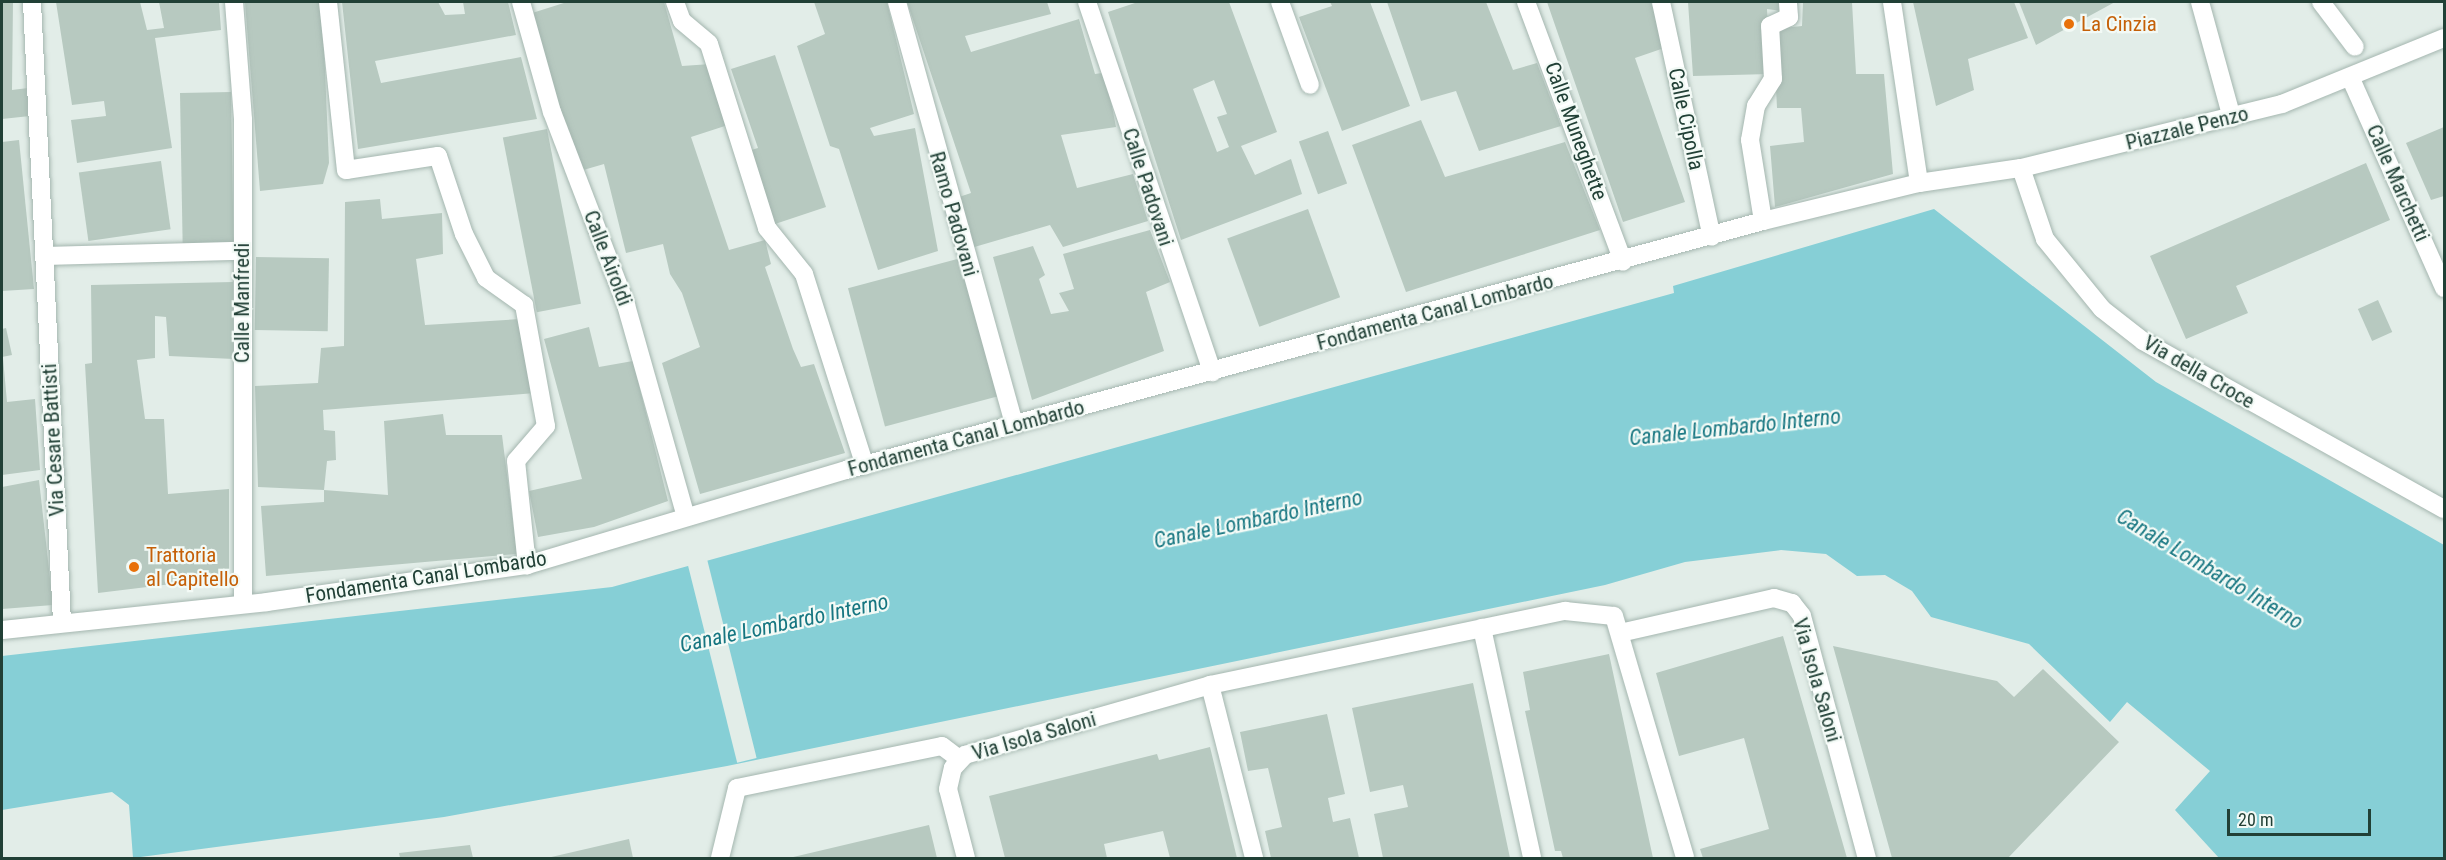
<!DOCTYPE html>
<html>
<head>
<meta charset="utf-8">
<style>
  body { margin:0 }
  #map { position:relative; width:2446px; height:860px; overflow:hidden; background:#e2ede8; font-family:"Roboto Condensed",sans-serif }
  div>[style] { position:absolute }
  .water>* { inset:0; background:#86cfd6 }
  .pier>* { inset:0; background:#e2ede8; transform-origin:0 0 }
  .building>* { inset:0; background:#b7c9c0; transform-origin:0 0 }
  .roads { filter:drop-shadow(0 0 2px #a4b6af) drop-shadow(0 0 2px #a4b6af) }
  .minor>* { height:18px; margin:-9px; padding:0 9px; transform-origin:9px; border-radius:9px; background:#fff }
  .dots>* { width:16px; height:16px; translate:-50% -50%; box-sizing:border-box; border:3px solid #f3faf6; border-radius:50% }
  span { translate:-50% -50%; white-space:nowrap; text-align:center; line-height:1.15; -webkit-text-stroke:4.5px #f3faf6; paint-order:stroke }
  .food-label { font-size:21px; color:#c56008 }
  .left { translate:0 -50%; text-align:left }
  .street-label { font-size:21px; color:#214036 }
  .water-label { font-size:22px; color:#167681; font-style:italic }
  .frame { position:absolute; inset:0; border:3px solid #214036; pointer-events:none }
  .scale { position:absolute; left:2227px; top:809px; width:144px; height:27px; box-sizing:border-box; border:3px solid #214036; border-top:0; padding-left:8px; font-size:18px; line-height:21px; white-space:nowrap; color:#214036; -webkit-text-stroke:4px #f3faf6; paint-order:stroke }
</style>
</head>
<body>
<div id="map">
  <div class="water">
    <i style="clip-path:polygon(1934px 209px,2156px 382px,2444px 545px,2444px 858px,2219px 858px,2175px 810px,2210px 771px,2127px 702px,2110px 722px,2029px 644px,1931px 617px,1912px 591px,1885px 575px,1857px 576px,1826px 554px,1781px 550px,1685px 562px,1605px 585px,727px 766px,444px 817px,133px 858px,129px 805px,112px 792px,2px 810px,2px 656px,612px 587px,1674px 293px,1673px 286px)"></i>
  </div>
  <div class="pier">
    <i style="left:707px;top:559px;width:205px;height:20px;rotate:76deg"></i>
  </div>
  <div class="building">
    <i style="clip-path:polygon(2px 2px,13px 2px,12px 90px,28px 88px,30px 116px,2px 119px)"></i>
    <i style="clip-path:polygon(56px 2px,140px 2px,147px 30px,164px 28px,159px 2px,219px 2px,221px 30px,155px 38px,172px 148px,77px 163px,71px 120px,106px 116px,104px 101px,72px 105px)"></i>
    <i style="clip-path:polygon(245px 2px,322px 2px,329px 163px,323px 184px,260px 191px)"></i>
    <i style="clip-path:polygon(342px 2px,438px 2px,445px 15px,465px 14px,463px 2px,508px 2px,516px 35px,375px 61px,381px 83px,521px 57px,537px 119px,358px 149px)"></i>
    <i style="clip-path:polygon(567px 2px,664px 2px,682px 66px,711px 64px,728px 125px,691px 137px,729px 250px,765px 240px,771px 264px,765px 267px,793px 349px,801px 367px,814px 364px,845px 453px,700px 494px,662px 363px,700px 347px,682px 293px,670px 274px,663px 244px,626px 253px,604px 164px,580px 171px,529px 14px)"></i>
    <i style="clip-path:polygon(814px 2px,887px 2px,914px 114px,870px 128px,874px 136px,915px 128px,938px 251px,878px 270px,839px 149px,830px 146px,797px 46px,825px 34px)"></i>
    <i style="clip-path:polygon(907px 2px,1047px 2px,1051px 14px,965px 36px,971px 52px,1079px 19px,1095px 74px,1102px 73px,1110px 96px,1116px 127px,1061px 135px,1077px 188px,1133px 174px,1148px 221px,1063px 247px,1050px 225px,971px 248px,956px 198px,971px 193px)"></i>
    <i style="clip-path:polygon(evenodd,1138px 2px,1229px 2px,1277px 132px,1241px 146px,1255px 175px,1291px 159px,1302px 194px,1181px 240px,1108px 12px,1138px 2px,1214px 80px,1227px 114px,1217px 117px,1229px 147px,1217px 152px,1193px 89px,1214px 80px)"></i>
    <i style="clip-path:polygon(1330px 2px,1370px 2px,1410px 106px,1342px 131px,1299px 17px,1332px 6px)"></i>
    <i style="clip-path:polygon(1387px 2px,1486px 2px,1513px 70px,1537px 63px,1561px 126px,1479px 151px,1456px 91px,1421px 101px)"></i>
    <i style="clip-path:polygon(1547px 2px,1651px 2px,1667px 47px,1635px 58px,1685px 202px,1623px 222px)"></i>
    <i style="clip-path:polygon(1688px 2px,1782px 2px,1782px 11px,1767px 9px,1770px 74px,1693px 76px)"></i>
    <i style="clip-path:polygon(1803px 2px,1852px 2px,1856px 74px,1884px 74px,1893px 174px,1775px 207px,1770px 146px,1804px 142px,1801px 108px,1777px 108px,1773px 29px,1802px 26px)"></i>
    <i style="clip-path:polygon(1913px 2px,2014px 2px,2028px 38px,1968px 59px,1974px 90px,1936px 106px)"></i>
    <i style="clip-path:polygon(2019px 2px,2115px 2px,2036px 45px)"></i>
    <i style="clip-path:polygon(775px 55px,826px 207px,772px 225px,748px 151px,758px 148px,731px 69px)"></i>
    <i style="left:231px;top:92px;width:153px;height:51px;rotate:89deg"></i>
    <i style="clip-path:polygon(1421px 120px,1445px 177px,1565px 142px,1600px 230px,1406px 292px,1352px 145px)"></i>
    <i style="clip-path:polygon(2444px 127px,2444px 196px,2431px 200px,2406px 143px)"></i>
    <i style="left:547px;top:129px;width:178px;height:45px;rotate:79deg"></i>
    <i style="left:1328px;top:131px;width:56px;height:31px;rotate:70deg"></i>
    <i style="clip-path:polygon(19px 140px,34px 289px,2px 291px,2px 142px)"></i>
    <i style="left:161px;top:161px;width:69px;height:83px;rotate:82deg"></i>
    <i style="clip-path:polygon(2366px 163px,2390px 220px,2236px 286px,2248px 313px,2186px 339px,2150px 256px)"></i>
    <i style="clip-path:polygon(380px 199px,382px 219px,442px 213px,443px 254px,416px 259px,425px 325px,520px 319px,535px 393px,323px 410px,324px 430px,335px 431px,336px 460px,327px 461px,324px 490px,388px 495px,384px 421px,443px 414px,446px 435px,502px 435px,517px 554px,266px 576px,261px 506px,324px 502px,324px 490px,258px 487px,255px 386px,318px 383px,321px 348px,344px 346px,345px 202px)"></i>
    <i style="left:1308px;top:209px;width:94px;height:86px;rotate:70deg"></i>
    <i style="clip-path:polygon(1150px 230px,1170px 282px,1146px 292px,1164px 351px,1032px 400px,993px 257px,1033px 246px,1045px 275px,1039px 279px,1051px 314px,1069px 311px,1059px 293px,1074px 289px,1063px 254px)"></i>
    <i style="left:256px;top:257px;width:73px;height:73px;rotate:1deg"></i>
    <i style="left:961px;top:258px;width:143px;height:117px;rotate:75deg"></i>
    <i style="clip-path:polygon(233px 282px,234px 359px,169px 356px,166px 317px,155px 316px,155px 358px,137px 360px,145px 419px,164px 419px,168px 494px,229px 489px,229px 577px,98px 593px,85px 364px,92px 363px,91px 285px)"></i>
    <i style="left:2378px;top:300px;width:35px;height:22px;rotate:66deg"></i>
    <i style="clip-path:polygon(589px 327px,599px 367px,633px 361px,668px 501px,594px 527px,538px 537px,529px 491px,582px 479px,544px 339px)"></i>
    <i style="clip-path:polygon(6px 328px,12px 355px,2px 357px,2px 329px)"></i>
    <i style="clip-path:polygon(3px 358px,7px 402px,35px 399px,40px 470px,2px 475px)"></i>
    <i style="clip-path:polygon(39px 480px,53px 605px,2px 609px,2px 487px)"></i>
    <i style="clip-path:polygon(1783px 636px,1847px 858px,1703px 858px,1700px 849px,1769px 829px,1744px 738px,1679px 756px,1656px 673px)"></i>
    <i style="clip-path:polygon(1833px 646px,1997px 681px,2014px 697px,2043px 669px,2119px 742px,2008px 858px,1892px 858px)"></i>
    <i style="clip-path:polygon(1609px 654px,1653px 858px,1563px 858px,1561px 851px,1555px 851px,1525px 711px,1530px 710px,1523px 672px)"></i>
    <i style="clip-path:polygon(1473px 683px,1510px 858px,1383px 858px,1374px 814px,1408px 807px,1403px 785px,1370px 792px,1352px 708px)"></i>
    <i style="clip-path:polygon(1327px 714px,1345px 794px,1328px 798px,1333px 822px,1350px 818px,1359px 858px,1271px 858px,1265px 831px,1282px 827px,1268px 768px,1248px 771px,1240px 732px)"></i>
    <i style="clip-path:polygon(1210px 747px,1237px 858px,1170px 858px,1163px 831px,1104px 844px,1107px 858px,1005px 858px,989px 796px,1157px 754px,1159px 760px)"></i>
    <i style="clip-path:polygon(929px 825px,937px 858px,789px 858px)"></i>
    <i style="clip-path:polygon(629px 839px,633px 858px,547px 858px)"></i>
    <i style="clip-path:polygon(470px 845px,473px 858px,400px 858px,399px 853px)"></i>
  </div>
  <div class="roads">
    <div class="minor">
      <i style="left:32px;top:2px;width:622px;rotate:87.23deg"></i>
      <i style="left:234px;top:2px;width:118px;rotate:85.6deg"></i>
      <i style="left:243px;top:120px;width:484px;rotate:90deg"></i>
      <i style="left:328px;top:2px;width:169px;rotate:83.9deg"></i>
      <i style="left:346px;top:170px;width:93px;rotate:-8.7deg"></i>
      <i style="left:438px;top:156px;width:82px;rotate:71.6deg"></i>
      <i style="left:464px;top:234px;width:49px;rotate:63.4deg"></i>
      <i style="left:486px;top:278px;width:47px;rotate:35.4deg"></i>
      <i style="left:524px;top:305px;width:123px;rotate:79.7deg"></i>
      <i style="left:546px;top:426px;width:46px;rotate:130.6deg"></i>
      <i style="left:516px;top:461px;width:105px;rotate:84deg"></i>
      <i style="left:521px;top:2px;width:114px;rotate:74.3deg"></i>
      <i style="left:552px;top:112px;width:207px;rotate:69deg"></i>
      <i style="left:626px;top:305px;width:220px;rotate:74.2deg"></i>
      <i style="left:675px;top:2px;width:20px;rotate:70deg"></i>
      <i style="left:682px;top:21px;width:35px;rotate:40deg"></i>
      <i style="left:709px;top:44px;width:193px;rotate:72.5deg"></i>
      <i style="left:767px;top:228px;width:59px;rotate:51.2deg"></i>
      <i style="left:804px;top:274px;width:201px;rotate:72.4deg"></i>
      <i style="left:897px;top:2px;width:439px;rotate:74.5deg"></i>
      <i style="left:1087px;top:2px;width:391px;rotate:71.3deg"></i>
      <i style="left:1280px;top:2px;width:88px;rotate:70.1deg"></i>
      <i style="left:1526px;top:2px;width:277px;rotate:69.5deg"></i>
      <i style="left:1661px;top:2px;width:240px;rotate:77.8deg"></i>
      <i style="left:1892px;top:2px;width:183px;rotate:81.5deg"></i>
      <i style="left:2200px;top:2px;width:120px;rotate:74.6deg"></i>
      <i style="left:2321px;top:2px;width:56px;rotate:52.9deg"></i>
      <i style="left:2351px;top:79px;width:229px;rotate:66deg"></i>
      <i style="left:2021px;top:168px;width:75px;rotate:71.3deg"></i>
      <i style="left:2045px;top:239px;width:90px;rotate:50.8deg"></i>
      <i style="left:2102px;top:309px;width:52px;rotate:38deg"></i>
      <i style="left:2143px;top:341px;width:345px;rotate:29.2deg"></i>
      <i style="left:1763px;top:221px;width:82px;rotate:-99.1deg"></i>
      <i style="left:1750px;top:140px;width:35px;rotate:-80deg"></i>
      <i style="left:1756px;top:106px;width:32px;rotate:-58deg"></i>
      <i style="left:1773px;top:79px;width:53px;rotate:-93.2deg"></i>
      <i style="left:1770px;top:26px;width:21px;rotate:-25deg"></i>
      <i style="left:1789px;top:17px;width:15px;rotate:-94deg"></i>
      <i style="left:44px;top:256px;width:197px;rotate:-1.5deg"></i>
      <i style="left:1482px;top:628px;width:235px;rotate:77.7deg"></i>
      <i style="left:2px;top:630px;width:266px;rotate:-6deg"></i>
      <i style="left:267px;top:602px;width:263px;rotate:-8.1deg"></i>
      <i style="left:527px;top:565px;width:333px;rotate:-16.6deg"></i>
      <i style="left:846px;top:470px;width:950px;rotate:-15.19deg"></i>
      <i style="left:1763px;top:221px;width:161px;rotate:-13.7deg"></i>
      <i style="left:1919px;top:183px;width:103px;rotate:-8.4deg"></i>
      <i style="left:2021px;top:168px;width:269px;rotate:-13.8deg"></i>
      <i style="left:2282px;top:104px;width:175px;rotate:-22.2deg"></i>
      <i style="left:1620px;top:633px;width:158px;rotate:-12.8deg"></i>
      <i style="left:1774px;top:598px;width:19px;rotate:16deg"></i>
      <i style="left:1792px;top:603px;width:16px;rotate:52deg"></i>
      <i style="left:1802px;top:616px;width:251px;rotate:75deg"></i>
      <i style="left:1210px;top:685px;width:179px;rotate:75.7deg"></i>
      <i style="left:720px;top:858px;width:72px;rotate:-76.3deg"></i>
      <i style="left:737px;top:788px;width:209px;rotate:-11.6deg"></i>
      <i style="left:942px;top:746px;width:21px;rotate:37deg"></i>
      <i style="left:966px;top:858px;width:71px;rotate:-104.6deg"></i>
      <i style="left:948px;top:789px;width:22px;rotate:-77deg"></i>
      <i style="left:953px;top:768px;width:18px;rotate:-47deg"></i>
      <i style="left:965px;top:755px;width:255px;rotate:-15.9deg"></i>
      <i style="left:1210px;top:685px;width:363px;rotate:-11.8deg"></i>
      <i style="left:1565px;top:611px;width:49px;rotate:5.8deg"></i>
      <i style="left:1614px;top:616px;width:252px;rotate:73.6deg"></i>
    </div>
  </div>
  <div class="dots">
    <i style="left:2069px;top:24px;background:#e8710a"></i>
    <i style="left:134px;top:567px;background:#e8710a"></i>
  </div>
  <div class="food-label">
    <span class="left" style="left:2081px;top:24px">La Cinzia</span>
    <span class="left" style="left:146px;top:567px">Trattoria<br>al Capitello</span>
  </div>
  <div class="street-label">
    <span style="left:1686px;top:119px;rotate:78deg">Calle Cipolla</span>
    <span style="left:2187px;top:128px;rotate:-14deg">Piazzale Penzo</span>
    <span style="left:1576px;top:131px;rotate:70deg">Calle Muneghette</span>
    <span style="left:2398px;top:183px;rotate:66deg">Calle Marchetti</span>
    <span style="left:1148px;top:187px;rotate:72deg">Calle Padovani</span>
    <span style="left:954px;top:214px;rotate:74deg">Ramo Padovani</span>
    <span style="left:608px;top:258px;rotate:69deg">Calle Airoldi</span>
    <span style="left:242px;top:303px;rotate:-90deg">Calle Manfredi</span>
    <span style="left:1435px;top:312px;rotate:-15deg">Fondamenta Canal Lombardo</span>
    <span style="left:2199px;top:372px;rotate:30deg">Via della Croce</span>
    <span style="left:966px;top:438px;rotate:-15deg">Fondamenta Canal Lombardo</span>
    <span style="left:53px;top:440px;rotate:-93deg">Via Cesare Battisti</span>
    <span style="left:426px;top:577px;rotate:-9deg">Fondamenta Canal Lombardo</span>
    <span style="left:1817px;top:680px;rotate:74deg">Via Isola Saloni</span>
    <span style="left:1034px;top:736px;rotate:-16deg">Via Isola Saloni</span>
  </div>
  <div class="water-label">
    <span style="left:1735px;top:427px;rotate:-6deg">Canale Lombardo Interno</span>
    <span style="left:1258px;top:519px;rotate:-12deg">Canale Lombardo Interno</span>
    <span style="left:2210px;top:569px;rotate:31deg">Canale Lombardo Interno</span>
    <span style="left:784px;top:623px;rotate:-12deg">Canale Lombardo Interno</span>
  </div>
  <div class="frame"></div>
  <div class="scale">20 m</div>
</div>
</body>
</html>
